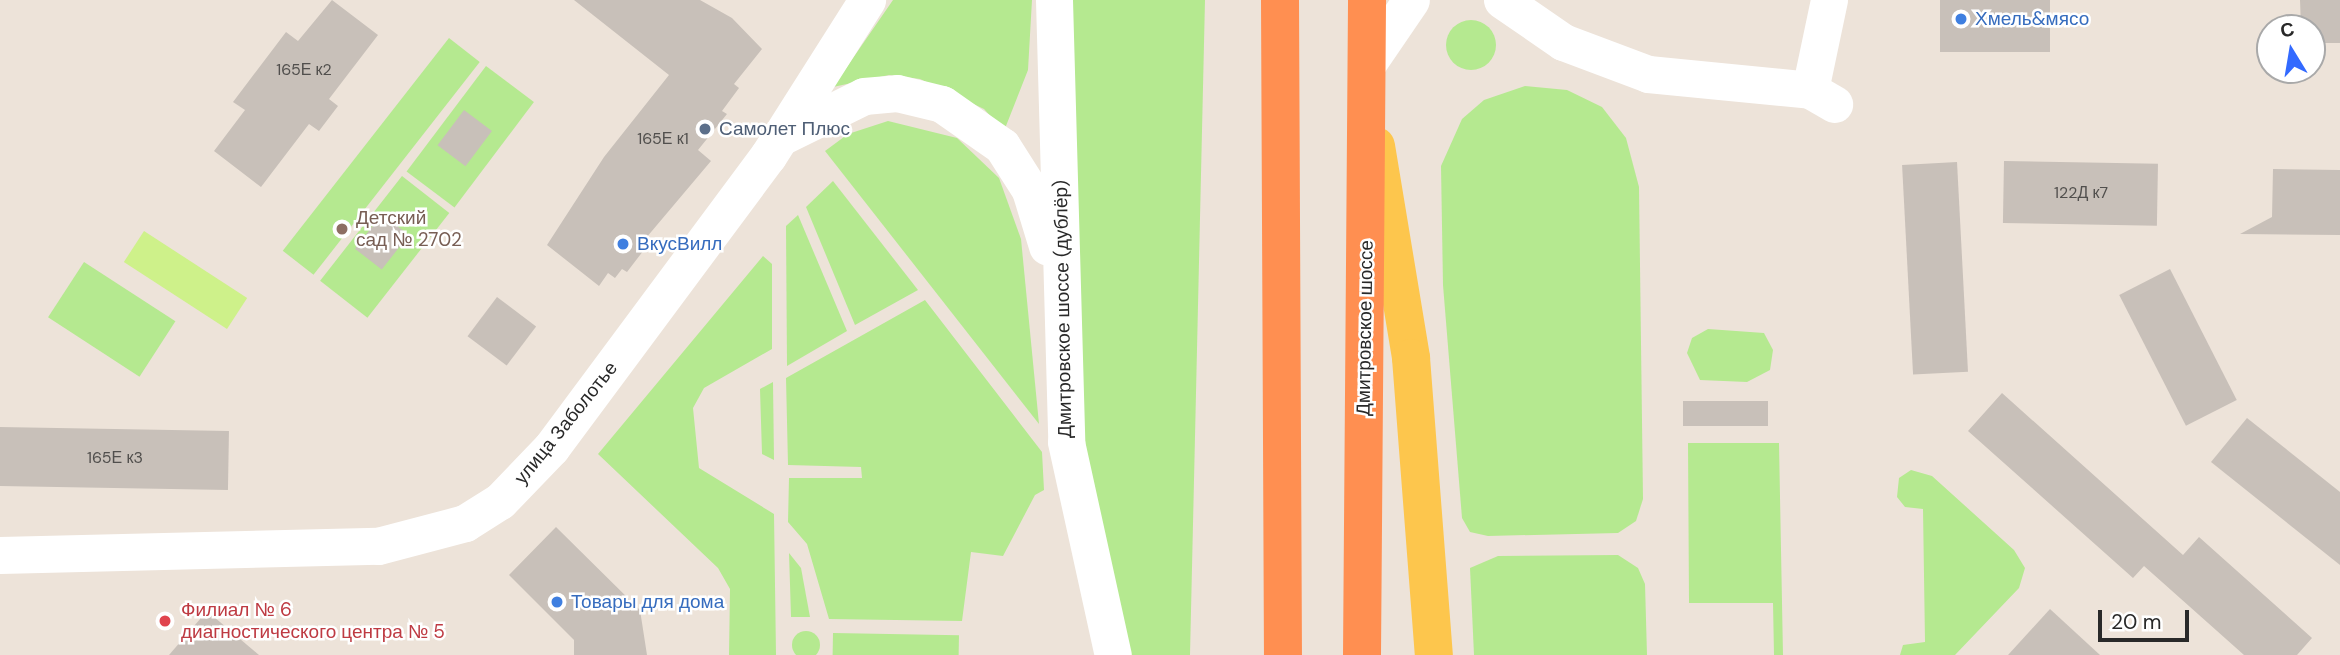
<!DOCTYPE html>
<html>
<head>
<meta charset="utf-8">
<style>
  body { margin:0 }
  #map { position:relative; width:2340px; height:655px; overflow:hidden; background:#ede3d9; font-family:"DM Sans",sans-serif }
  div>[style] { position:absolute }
  .green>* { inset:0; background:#b5e990; transform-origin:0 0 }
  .round { border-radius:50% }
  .pitch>* { inset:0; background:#cef18a; transform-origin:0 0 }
  .building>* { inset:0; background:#c8c0b9; transform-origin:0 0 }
  .minor>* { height:37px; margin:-18.5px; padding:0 18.5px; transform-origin:18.5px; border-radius:18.5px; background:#fff }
  .major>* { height:38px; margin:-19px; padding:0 19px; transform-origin:19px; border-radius:19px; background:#fdc64d }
  .highway>* { height:38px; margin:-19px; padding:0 19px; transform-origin:19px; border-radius:19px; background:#ff8f51 }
  .dots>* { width:19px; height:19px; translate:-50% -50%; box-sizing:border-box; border:4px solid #fff; border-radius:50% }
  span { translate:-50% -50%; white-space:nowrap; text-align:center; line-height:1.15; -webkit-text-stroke:5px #fff; paint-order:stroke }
  .number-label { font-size:16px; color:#514f4d }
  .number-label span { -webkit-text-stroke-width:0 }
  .shop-label { font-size:19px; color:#366cbe }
  .left { translate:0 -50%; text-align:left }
  .service-label { font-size:19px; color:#4e5e75 }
  .education-label { font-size:19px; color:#785e54 }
  .street-label { font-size:19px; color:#292929 }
  .health-label { font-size:19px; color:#be3a42 }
  .north { position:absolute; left:2256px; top:14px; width:70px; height:70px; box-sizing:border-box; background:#fff; border:2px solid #a9a9a9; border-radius:50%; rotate:349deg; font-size:19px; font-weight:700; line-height:28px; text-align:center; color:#292929 }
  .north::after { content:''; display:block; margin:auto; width:24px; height:32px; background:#336aff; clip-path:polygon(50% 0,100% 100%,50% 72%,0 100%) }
  .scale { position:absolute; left:2098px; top:610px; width:91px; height:32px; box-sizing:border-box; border:4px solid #292929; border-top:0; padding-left:9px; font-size:21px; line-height:24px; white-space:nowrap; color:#292929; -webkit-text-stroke:5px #fff; paint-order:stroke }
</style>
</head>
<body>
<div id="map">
  <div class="green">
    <i style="clip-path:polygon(893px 0,1032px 0,1028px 70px,1004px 131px,984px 109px,920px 79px,889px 75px,833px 87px)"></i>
    <i style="clip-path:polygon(1070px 0,1205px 0,1190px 655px,1123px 655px,1083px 482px)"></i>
    <i class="round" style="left:1446px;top:20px;width:50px;height:50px"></i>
    <i style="left:449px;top:38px;width:39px;height:270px;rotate:38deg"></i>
    <i style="left:486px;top:66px;width:60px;height:132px;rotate:37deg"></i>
    <i style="clip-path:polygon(1525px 86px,1567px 90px,1602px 107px,1626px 138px,1639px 187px,1643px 499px,1636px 521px,1618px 533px,1488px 536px,1470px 532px,1462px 518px,1443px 285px,1441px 166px,1462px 119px,1484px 100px)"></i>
    <i style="clip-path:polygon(888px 121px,957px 138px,999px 178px,1021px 239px,1039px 424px,825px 151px,848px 134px)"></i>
    <i style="left:402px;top:176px;width:60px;height:133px;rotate:38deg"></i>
    <i style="clip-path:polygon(833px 181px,918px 290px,855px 325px,806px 207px)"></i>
    <i style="clip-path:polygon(798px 215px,847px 331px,787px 366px,786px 226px)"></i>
    <i style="clip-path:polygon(763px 256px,772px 264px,772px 349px,704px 388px,693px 408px,699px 468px,774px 514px,776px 655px,729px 655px,730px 589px,718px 568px,598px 454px)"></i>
    <i style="left:84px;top:262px;width:109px;height:66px;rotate:33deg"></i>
    <i style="clip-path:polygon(925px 300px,1042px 452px,1044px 490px,1035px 495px,1003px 556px,971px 552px,962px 621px,829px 619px,807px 544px,788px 522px,789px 478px,862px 478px,861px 467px,788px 465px,786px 378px)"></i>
    <i style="clip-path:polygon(1708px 329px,1764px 333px,1773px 350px,1770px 370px,1747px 382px,1700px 380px,1687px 353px,1692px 338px)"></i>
    <i style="clip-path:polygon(773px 382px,774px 460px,762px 454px,760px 389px)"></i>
    <i style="clip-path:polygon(1688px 443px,1779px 443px,1783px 655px,1774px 655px,1773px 603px,1689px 603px)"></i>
    <i style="clip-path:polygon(1911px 470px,1932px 476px,2014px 550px,2025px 568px,2019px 588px,1955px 655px,1900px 655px,1903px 645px,1925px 642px,1923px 509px,1905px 507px,1897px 497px,1899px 478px)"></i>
    <i style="clip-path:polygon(789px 553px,801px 568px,810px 617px,791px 617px)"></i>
    <i style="clip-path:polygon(1618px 555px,1638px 568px,1645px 584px,1647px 655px,1474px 655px,1470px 568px,1498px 556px)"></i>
    <i class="round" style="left:792px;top:631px;width:28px;height:28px"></i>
    <i style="left:833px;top:633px;width:126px;height:22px;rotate:1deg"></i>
  </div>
  <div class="pitch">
    <i style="left:144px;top:231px;width:123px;height:37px;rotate:33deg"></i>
  </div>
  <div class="building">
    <i style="clip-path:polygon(332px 0,378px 35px,329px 99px,338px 106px,319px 131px,309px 124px,261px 187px,214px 151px,245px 110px,233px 102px,286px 32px,298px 41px)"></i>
    <i style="clip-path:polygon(574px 0,700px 0,732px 18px,762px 49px,734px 84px,739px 88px,722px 111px,727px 114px,698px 150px,711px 161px,646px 238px,650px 242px,627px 272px,622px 269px,615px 278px,608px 273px,599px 286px,547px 245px,604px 157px,669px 75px)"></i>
    <i style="left:1940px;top:0;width:110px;height:52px"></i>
    <i style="clip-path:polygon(2300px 0,2340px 0,2340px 43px,2312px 43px,2312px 28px,2301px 28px)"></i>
    <i style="left:464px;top:110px;width:35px;height:44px;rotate:37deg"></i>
    <i style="left:2004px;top:161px;width:154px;height:62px;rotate:1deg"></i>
    <i style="left:1957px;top:162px;width:210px;height:55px;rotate:87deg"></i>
    <i style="clip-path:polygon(2273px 169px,2340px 170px,2340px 235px,2240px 234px,2272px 217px)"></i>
    <i style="left:382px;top:214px;width:34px;height:44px;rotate:38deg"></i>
    <i style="left:2170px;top:269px;width:147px;height:57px;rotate:63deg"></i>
    <i style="left:497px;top:297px;width:49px;height:49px;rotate:37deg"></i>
    <i style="clip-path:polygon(2002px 393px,2183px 555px,2199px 537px,2312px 638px,2297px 655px,2244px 655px,2144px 566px,2133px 578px,1968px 431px)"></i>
    <i style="left:1768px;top:401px;width:25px;height:85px;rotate:90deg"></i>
    <i style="clip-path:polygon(2247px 418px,2340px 492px,2340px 565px,2211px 462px)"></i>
    <i style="left:0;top:427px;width:229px;height:59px;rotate:1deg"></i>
    <i style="clip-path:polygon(556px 527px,640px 610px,647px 655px,574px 655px,574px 640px,509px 575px)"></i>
    <i style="clip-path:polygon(2050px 609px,2100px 655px,2008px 655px)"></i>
    <i style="clip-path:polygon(207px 611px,259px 655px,169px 655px)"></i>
  </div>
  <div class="minor">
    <i style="left:1054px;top:0;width:442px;rotate:88.4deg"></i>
    <i style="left:1066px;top:442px;width:218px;rotate:77.6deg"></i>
    <i style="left:1502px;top:0;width:74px;rotate:34.5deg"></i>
    <i style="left:1563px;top:42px;width:91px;rotate:20.6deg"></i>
    <i style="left:1648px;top:74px;width:163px;rotate:5.6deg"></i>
    <i style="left:1810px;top:90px;width:28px;rotate:30deg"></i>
    <i style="left:1368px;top:63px;width:76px;rotate:-55.7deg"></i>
    <i style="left:1810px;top:90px;width:92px;rotate:-78.1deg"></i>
    <i style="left:783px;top:136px;width:90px;rotate:-26.3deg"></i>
    <i style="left:864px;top:96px;width:33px;rotate:-5deg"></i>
    <i style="left:897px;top:93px;width:46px;rotate:13.7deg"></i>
    <i style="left:942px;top:104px;width:73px;rotate:35deg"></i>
    <i style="left:1002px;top:146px;width:52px;rotate:57.5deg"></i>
    <i style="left:1030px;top:190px;width:59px;rotate:73.1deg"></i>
    <i style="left:0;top:555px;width:378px;rotate:-1.4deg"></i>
    <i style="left:378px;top:546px;width:90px;rotate:-14.8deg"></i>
    <i style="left:465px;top:523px;width:41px;rotate:-32.2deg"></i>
    <i style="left:500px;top:501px;width:74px;rotate:-46.1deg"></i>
    <i style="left:551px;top:448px;width:364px;rotate:-53.4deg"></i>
    <i style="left:768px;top:156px;width:185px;rotate:-57.6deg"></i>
  </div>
  <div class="major">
    <i style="left:1376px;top:146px;width:215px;rotate:80.6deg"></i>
    <i style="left:1411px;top:358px;width:298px;rotate:85.6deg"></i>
  </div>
  <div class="highway">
    <i style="left:1280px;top:0;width:655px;rotate:89.74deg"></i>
    <i style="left:1362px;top:655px;width:655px;rotate:-89.56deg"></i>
  </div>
  <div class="dots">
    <i style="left:1961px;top:19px;background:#3f7fe0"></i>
    <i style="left:705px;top:129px;background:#5c6f8a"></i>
    <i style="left:342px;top:229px;background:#8d6e63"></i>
    <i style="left:623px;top:244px;background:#3f7fe0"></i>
    <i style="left:557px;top:602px;background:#3f7fe0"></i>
    <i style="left:165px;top:621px;background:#e0444e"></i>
  </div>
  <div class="number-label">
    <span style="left:304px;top:70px">165Е к2</span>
    <span style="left:663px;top:139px">165Е к1</span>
    <span style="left:2081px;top:193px">122Д к7</span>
    <span style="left:115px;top:458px">165Е к3</span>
  </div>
  <div class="shop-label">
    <span class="left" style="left:1975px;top:19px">Хмель&amp;мясо</span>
    <span class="left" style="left:637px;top:244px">ВкусВилл</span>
    <span class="left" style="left:571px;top:602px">Товары для дома</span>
  </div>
  <div class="service-label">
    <span class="left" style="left:719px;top:129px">Самолет Плюс</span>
  </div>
  <div class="education-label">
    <span class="left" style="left:356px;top:229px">Детский<br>сад № 2702</span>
  </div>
  <div class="street-label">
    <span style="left:1063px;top:309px;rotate:-91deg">Дмитровское шоссе (дублёр)</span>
    <span style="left:1365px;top:328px;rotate:-89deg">Дмитровское шоссе</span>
    <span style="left:566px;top:423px;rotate:-51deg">улица Заболотье</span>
  </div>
  <div class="health-label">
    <span class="left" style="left:181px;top:621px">Филиал № 6<br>диагностического центра № 5</span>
  </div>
  <div class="north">С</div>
  <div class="scale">20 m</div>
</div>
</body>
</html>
